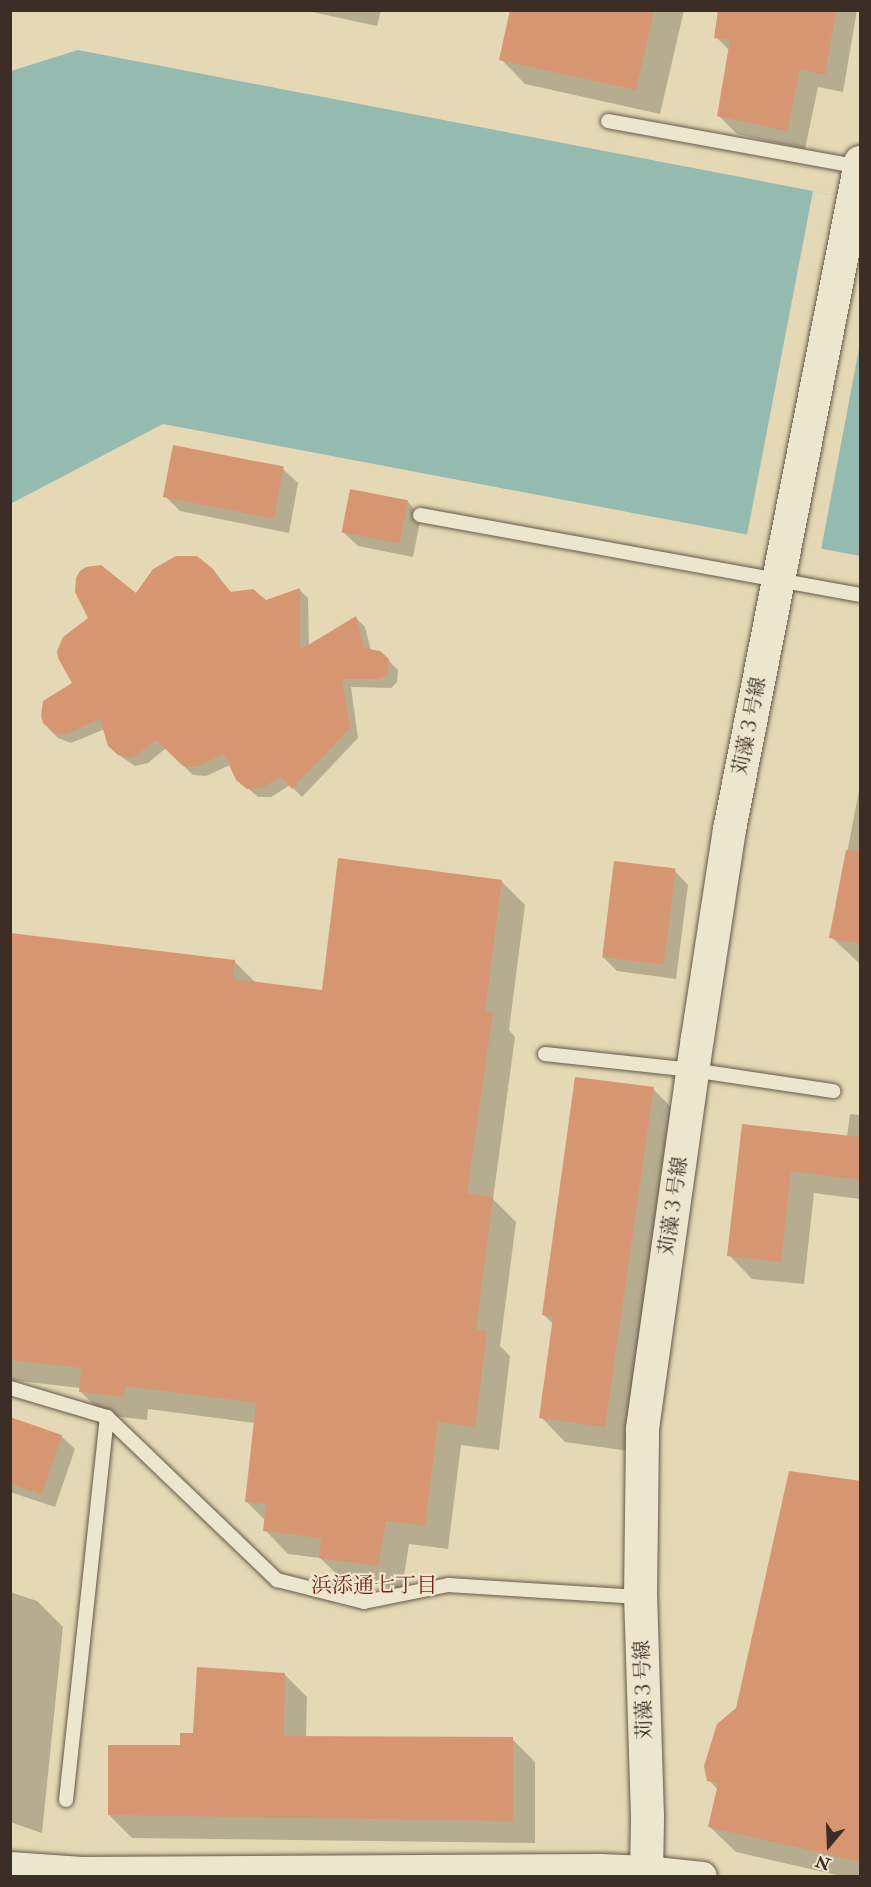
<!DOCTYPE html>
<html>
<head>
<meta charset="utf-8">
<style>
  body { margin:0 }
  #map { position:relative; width:871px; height:1887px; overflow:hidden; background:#e4d9b4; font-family:"IM FELL Double Pica","Noto Serif JP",serif }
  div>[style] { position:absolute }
  .water>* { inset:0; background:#95bab0 }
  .pier>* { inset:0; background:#e4d9b4 }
  .shadow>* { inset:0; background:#0003 }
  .building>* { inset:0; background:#d79672; transform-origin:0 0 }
  .roads { filter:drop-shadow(0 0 2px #66584a) drop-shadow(0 0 2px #66584a) }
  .lane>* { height:14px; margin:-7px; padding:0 7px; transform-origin:7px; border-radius:7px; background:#ede6ce }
  .street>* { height:28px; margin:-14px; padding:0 14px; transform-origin:14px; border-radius:14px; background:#ede6ce }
  .secondary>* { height:33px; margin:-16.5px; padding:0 16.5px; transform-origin:16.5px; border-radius:16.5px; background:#ede6ce }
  span { translate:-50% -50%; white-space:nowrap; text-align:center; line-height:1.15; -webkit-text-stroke:4.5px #ede6ce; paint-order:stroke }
  .street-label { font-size:20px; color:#3c2d26 }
  .neighbourhood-label { font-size:21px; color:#7a1f14 }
  .frame { position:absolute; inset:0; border:12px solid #3c2d26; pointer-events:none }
  .north { position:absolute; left:799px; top:1815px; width:60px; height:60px; -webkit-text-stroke:4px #ede6ce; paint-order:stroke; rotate:199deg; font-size:16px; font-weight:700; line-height:24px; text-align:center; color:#3c2d26 }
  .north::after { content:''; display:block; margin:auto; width:21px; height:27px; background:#3c2d26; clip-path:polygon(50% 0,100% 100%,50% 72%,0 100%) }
</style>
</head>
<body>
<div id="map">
  <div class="water">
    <i style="clip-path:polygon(78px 50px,860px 200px,860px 556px,163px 424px,12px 503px,11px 506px,11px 71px)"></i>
  </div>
  <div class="pier">
    <i style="clip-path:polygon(813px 191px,860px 200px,860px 343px,821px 550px,747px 535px)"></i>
  </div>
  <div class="shadow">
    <i style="clip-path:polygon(303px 10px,381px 10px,377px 26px)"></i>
    <i style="clip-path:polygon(512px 10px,684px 10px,660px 114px,525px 84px,501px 59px)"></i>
    <i style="clip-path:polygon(720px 10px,857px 10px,843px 92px,818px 87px,805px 149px,737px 134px,719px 116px,730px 51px,716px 37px)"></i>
    <i style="clip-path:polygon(283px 469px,298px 483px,289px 533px,180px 511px,165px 496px)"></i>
    <i style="clip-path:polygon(407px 501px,421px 516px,413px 557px,358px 546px,343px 532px)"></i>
    <i style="clip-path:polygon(94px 566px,107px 570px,136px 595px,212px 570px,232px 593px,265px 602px,299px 589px,308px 598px,309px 647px,356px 618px,365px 627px,371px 651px,388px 660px,398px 670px,397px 682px,391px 688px,351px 687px,358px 738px,302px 797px,290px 785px,271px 797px,258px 797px,237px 779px,230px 765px,206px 776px,193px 775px,166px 748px,148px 763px,135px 766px,119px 755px,105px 729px,71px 743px,58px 738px,48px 728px,42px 715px,45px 702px,49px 697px,74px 684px,90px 618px)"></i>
    <i style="clip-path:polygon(860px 785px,860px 964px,831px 937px)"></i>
    <i style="clip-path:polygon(674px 870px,688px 885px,676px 979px,617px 971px,603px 957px)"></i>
    <i style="clip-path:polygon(501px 881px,525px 905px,509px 1030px,515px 1037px,493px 1199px,516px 1222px,500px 1346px,510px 1356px,499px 1450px,461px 1445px,448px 1549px,409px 1544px,402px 1589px,344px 1581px,320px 1558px,288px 1554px,265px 1530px,266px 1521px,246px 1501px,255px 1423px,148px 1409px,147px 1420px,104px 1415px,80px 1391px,80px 1388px,10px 1380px,10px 935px,235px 962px,257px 984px,323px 992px)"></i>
    <i style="clip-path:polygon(653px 1089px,678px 1114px,629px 1451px,565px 1442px,541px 1417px,554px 1325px,543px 1314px)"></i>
    <i style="clip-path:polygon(850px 1114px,860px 1115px,860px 1199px,814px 1193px,804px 1284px,752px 1279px,729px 1255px,743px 1125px,847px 1137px)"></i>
    <i style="clip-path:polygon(10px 1419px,61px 1436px,75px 1449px,55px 1507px,10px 1492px)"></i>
    <i style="clip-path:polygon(860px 1482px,860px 1876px,841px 1876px,736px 1852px,710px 1827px,718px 1790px,709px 1780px,737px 1708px)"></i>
    <i style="clip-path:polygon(10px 1592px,37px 1601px,63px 1627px,42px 1833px,10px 1822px)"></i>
    <i style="clip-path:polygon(284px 1674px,307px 1697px,306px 1737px,512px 1739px,535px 1762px,535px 1843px,132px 1838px,109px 1815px,194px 1734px)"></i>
  </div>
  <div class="building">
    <i style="clip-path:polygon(510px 10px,654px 10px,636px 90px,499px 60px)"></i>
    <i style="clip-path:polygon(718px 10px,836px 10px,825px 75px,800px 69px,787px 131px,717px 116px,730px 40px,714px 38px)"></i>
    <i style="left:173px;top:445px;width:113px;height:53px;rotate:11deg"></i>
    <i style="left:350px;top:489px;width:59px;height:44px;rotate:11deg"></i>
    <i style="clip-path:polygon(176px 556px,197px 556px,213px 569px,230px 592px,253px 589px,266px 600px,300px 588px,300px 650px,356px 616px,364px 648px,380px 651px,389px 659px,388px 672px,381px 679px,342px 679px,350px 728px,292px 789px,281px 777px,261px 788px,247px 789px,236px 780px,224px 754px,196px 767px,183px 766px,156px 740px,132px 758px,118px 755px,108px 746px,100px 719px,67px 734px,54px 733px,43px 723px,41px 716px,43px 701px,72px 683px,58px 658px,57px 651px,63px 637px,88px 618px,75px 592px,76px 578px,80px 571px,86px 567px,101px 565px,136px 593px,153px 569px)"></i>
    <i style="clip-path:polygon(846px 850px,861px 851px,861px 944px,829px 938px)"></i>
    <i style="clip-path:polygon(338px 858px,502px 880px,485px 1011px,493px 1012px,467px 1193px,493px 1197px,476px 1329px,487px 1331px,475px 1427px,438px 1422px,425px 1526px,386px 1521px,378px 1566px,319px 1558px,321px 1538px,263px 1531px,266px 1504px,245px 1502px,256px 1403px,125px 1386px,124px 1397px,79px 1392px,81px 1368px,10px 1360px,10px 933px,235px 960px,233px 979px,322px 990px)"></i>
    <i style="left:614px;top:861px;width:62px;height:97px;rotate:7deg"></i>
    <i style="clip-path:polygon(575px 1077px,654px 1087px,605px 1427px,539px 1418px,553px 1317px,542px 1315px)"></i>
    <i style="clip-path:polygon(742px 1124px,861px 1137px,861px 1180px,791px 1171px,781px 1262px,727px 1256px)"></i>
    <i style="clip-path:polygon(10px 1417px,62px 1435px,42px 1494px,10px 1484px)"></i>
    <i style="clip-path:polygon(789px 1471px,861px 1481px,861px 1862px,708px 1827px,718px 1784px,707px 1781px,704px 1766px,717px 1724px,736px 1708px)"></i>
    <i style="clip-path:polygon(197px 1667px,285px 1673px,284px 1736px,513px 1737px,513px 1821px,108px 1815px,108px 1745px,180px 1745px,180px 1733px,193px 1733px)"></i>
  </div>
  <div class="roads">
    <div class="lane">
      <i style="left:608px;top:121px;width:256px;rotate:10.3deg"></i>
      <i style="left:420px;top:515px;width:447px;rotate:10.3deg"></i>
      <i style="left:545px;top:1054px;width:148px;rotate:6.2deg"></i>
      <i style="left:692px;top:1070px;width:143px;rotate:8.5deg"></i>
      <i style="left:10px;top:1388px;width:101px;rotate:16.6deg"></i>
      <i style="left:107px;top:1417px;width:236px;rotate:43.8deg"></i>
      <i style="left:277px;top:1580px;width:90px;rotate:14.2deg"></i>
      <i style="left:364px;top:1602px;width:86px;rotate:-11.4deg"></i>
      <i style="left:448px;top:1585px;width:192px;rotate:3.6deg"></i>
      <i style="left:66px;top:1800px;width:385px;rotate:-83.9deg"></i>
    </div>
    <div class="street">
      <i style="left:10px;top:1866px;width:72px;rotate:4deg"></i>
      <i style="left:82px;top:1871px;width:519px;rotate:-0.33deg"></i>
      <i style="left:601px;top:1868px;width:45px;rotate:2.5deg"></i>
      <i style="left:646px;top:1870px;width:57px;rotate:6deg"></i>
    </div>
    <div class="secondary">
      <i style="left:646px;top:1876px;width:60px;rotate:-89deg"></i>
      <i style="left:647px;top:1816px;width:219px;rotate:-91.8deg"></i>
      <i style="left:640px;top:1597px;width:169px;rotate:-89.3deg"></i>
      <i style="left:642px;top:1428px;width:394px;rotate:-82deg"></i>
      <i style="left:697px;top:1038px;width:211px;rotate:-81.3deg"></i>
      <i style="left:729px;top:829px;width:680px;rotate:-78.89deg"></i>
    </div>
  </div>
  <div class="street-label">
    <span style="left:749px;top:726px;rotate:-79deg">苅藻３号線</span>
    <span style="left:673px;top:1206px;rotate:-82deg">苅藻３号線</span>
    <span style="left:643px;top:1690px;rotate:-92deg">苅藻３号線</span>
  </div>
  <div class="neighbourhood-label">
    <span style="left:374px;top:1586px">浜添通七丁目</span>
  </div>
  <div class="frame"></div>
  <div class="north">N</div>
</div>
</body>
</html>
